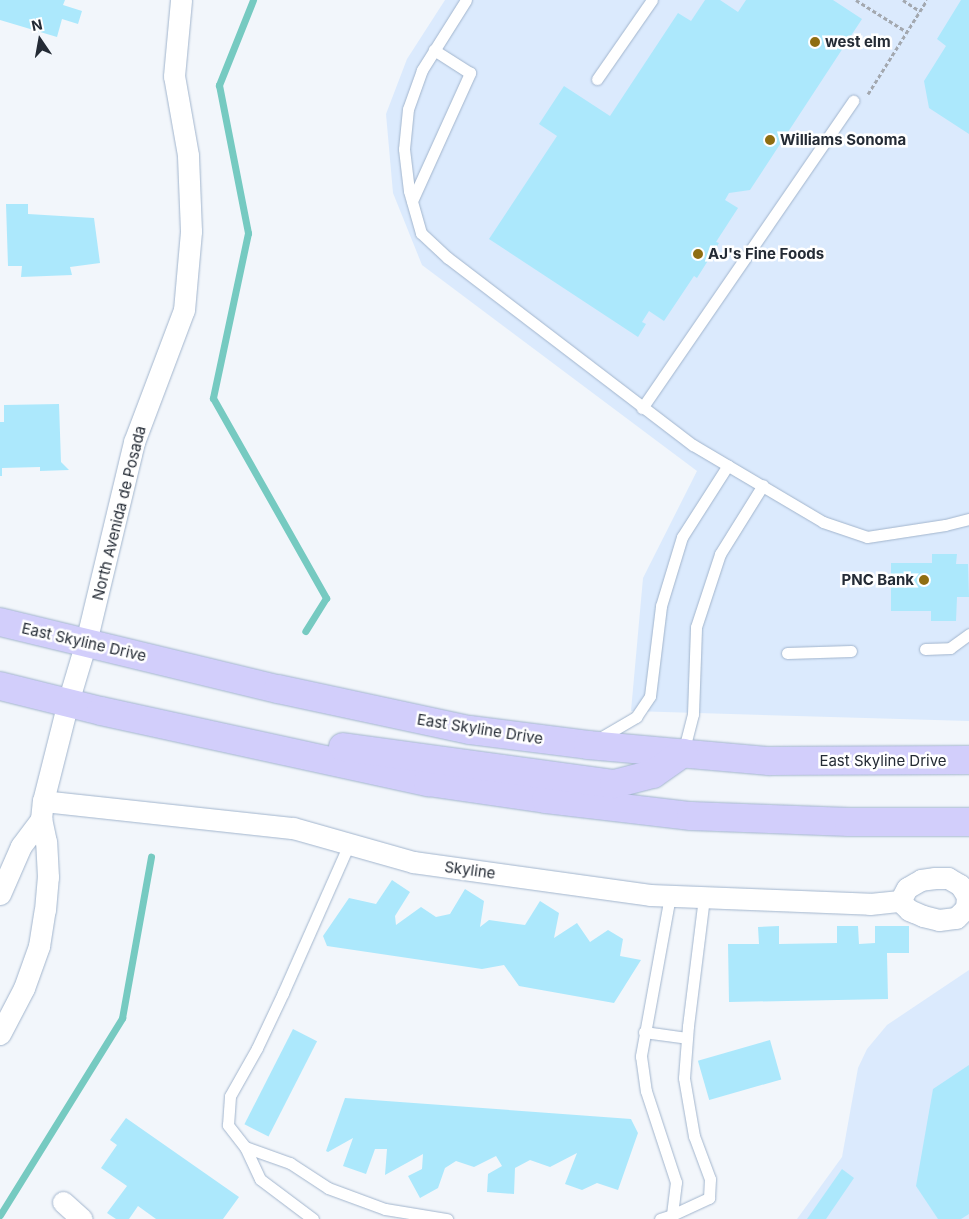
<!DOCTYPE html>
<html>
<head>
<meta charset="utf-8">
<style>
  body { margin:0 }
  #map { position:relative; width:969px; height:1219px; overflow:hidden; background:#f2f6fb; font-family:Inter,sans-serif }
  div>[style] { position:absolute }
  .built>* { inset:0; background:#dbeafd }
  .stream>* { height:7px; margin:-3.5px; padding:0 3.5px; transform-origin:3.5px; border-radius:3.5px; background:#76cac1 }
  .building>* { inset:0; background:#ace8fc; transform-origin:0 0 }
  .path>* { height:3px; margin-top:-1.5px; transform-origin:0; background:repeating-linear-gradient(90deg,#a3a8af 0 4px,transparent 0 6.5px) }
  .roads { filter:drop-shadow(0 0 1px #a2b5cd) drop-shadow(0 0 1px #a2b5cd) }
  .service>* { height:11px; margin:-5.5px; padding:0 5.5px; transform-origin:5.5px; border-radius:5.5px; background:#fff }
  .minor>* { height:21px; margin:-10.5px; padding:0 10.5px; transform-origin:10.5px; border-radius:10.5px; background:#fff }
  .primary>* { height:28px; margin:-14px; padding:0 14px; transform-origin:14px; border-radius:14px; background:#d2cefb }
  .dots>* { width:14px; height:14px; translate:-50% -50%; box-sizing:border-box; border:2px solid #fff; border-radius:50% }
  span { translate:-50% -50%; white-space:nowrap; text-align:center; line-height:1.15; -webkit-text-stroke:5px #fff; paint-order:stroke }
  .poi-label { font-size:15px; color:#242b35; font-weight:700 }
  .left { translate:0 -50%; text-align:left }
  .right { translate:-100% -50%; text-align:right }
  .street-label { font-size:15px; color:#242b35 }
  .north { position:absolute; left:15px; top:15px; width:50px; height:50px; -webkit-text-stroke:4px #fff; paint-order:stroke; rotate:348deg; font-size:14px; font-weight:700; line-height:20px; text-align:center; color:#242b35 }
  .north::after { content:''; display:block; margin:auto; width:18px; height:22px; background:#242b35; clip-path:polygon(50% 0,100% 100%,50% 72%,0 100%) }
</style>
</head>
<body>
<div id="map">
  <div class="built">
    <i style="clip-path:polygon(445px 0,969px 0,969px 721px,631px 711px,643px 578px,697px 471px,422px 265px,393px 193px,386px 114px,407px 59px)"></i>
    <i style="clip-path:polygon(969px 970px,969px 1219px,797px 1219px,842px 1157px,858px 1068px,867px 1049px,887px 1025px)"></i>
  </div>
  <div class="stream">
    <i style="left:253px;top:0;width:92px;rotate:111.8deg"></i>
    <i style="left:219px;top:85px;width:151px;rotate:78.9deg"></i>
    <i style="left:248px;top:233px;width:169px;rotate:102deg"></i>
    <i style="left:213px;top:398px;width:230px;rotate:60.5deg"></i>
    <i style="left:326px;top:598px;width:39px;rotate:122deg"></i>
    <i style="left:0;top:1215px;width:232px;rotate:-58.2deg"></i>
    <i style="left:122px;top:1018px;width:164px;rotate:-79.8deg"></i>
  </div>
  <div class="building">
    <i style="clip-path:polygon(0 0,65px 0,63px 5px,82px 11px,78px 24px,62px 19px,57px 37px,0 20px)"></i>
    <i style="clip-path:polygon(705px 0,720px 0,738px 12px,746px 0,833px 0,862px 19px,750px 190px,729px 193px,725px 200px,738px 208px,716px 242px,719px 243px,697px 278px,694px 276px,664px 321px,649px 311px,642px 322px,646px 324px,638px 337px,489px 239px,557px 136px,539px 124px,564px 86px,610px 116px,678px 13px,691px 21px)"></i>
    <i style="clip-path:polygon(961px 0,969px 0,969px 134px,929px 108px,924px 81px,946px 46px,937px 39px)"></i>
    <i style="clip-path:polygon(6px 204px,28px 204px,28px 214px,94px 218px,100px 263px,70px 267px,72px 275px,21px 277px,22px 266px,8px 266px)"></i>
    <i style="clip-path:polygon(59px 404px,61px 462px,69px 470px,40px 471px,40px 467px,2px 468px,2px 476px,0 476px,0 422px,4px 422px,4px 405px)"></i>
    <i style="clip-path:polygon(932px 554px,957px 554px,956px 564px,968px 564px,969px 597px,957px 597px,956px 621px,931px 621px,931px 611px,891px 611px,891px 563px,932px 563px)"></i>
    <i style="clip-path:polygon(392px 880px,410px 892px,395px 916px,396px 925px,421px 907px,436px 917px,450px 914px,465px 889px,484px 901px,480px 927px,489px 920px,525px 925px,540px 901px,559px 913px,554px 938px,577px 923px,590px 942px,608px 930px,623px 939px,620px 956px,641px 960px,614px 1003px,519px 986px,504px 965px,482px 969px,327px 946px,323px 936px,349px 898px,376px 904px)"></i>
    <i style="clip-path:polygon(779px 926px,779px 944px,837px 943px,837px 926px,858px 926px,859px 944px,875px 943px,875px 926px,909px 926px,909px 953px,887px 953px,888px 999px,729px 1002px,728px 944px,759px 944px,758px 927px)"></i>
    <i style="left:293px;top:1029px;width:27px;height:107px;rotate:27deg"></i>
    <i style="left:770px;top:1040px;width:41px;height:75px;rotate:74deg"></i>
    <i style="clip-path:polygon(969px 1065px,969px 1214px,961px 1219px,938px 1219px,916px 1186px,933px 1089px)"></i>
    <i style="clip-path:polygon(345px 1098px,631px 1119px,638px 1133px,618px 1190px,597px 1183px,582px 1190px,565px 1184px,577px 1153px,550px 1167px,530px 1160px,515px 1168px,514px 1194px,487px 1192px,488px 1174px,502px 1166px,496px 1156px,474px 1167px,456px 1161px,445px 1168px,438px 1188px,420px 1198px,408px 1176px,422px 1169px,423px 1154px,385px 1175px,387px 1149px,375px 1149px,366px 1174px,343px 1166px,353px 1138px,328px 1152px,326px 1151px)"></i>
    <i style="clip-path:polygon(126px 1118px,239px 1197px,223px 1219px,156px 1219px,138px 1206px,129px 1219px,116px 1219px,107px 1213px,127px 1186px,101px 1168px,117px 1145px,110px 1140px)"></i>
    <i style="clip-path:polygon(842px 1169px,854px 1178px,826px 1219px,807px 1219px)"></i>
  </div>
  <div class="path">
    <i style="left:856px;top:0;width:60px;rotate:32.1deg"></i>
    <i style="left:903px;top:0;width:20px;rotate:33deg"></i>
    <i style="left:868px;top:94px;width:111px;rotate:-57.9deg"></i>
  </div>
  <div class="roads">
    <div class="service">
      <i style="left:466px;top:0;width:83px;rotate:122.2deg"></i>
      <i style="left:422px;top:70px;width:41px;rotate:109.7deg"></i>
      <i style="left:408px;top:109px;width:40px;rotate:95.7deg"></i>
      <i style="left:404px;top:149px;width:42px;rotate:83.2deg"></i>
      <i style="left:409px;top:191px;width:44px;rotate:74.1deg"></i>
      <i style="left:421px;top:233px;width:37px;rotate:43deg"></i>
      <i style="left:448px;top:258px;width:308px;rotate:37.4deg"></i>
      <i style="left:693px;top:445px;width:151px;rotate:30.6deg"></i>
      <i style="left:823px;top:522px;width:46px;rotate:18.8deg"></i>
      <i style="left:867px;top:537px;width:79px;rotate:-8.7deg"></i>
      <i style="left:945px;top:525px;width:25px;rotate:-14deg"></i>
      <i style="left:597px;top:79px;width:96px;rotate:-55.2deg"></i>
      <i style="left:412px;top:201px;width:141px;rotate:-65.6deg"></i>
      <i style="left:470px;top:73px;width:43px;rotate:-147.4deg"></i>
      <i style="left:642px;top:408px;width:373px;rotate:-55.5deg"></i>
      <i style="left:925px;top:649px;width:25px;rotate:-2deg"></i>
      <i style="left:950px;top:648px;width:24px;rotate:-36deg"></i>
      <i style="left:787px;top:653px;width:64px;rotate:-1.8deg"></i>
      <i style="left:595px;top:741px;width:48px;rotate:-30.3deg"></i>
      <i style="left:636px;top:717px;width:25px;rotate:-56deg"></i>
      <i style="left:650px;top:696px;width:91px;rotate:-83deg"></i>
      <i style="left:661px;top:606px;width:72px;rotate:-73.1deg"></i>
      <i style="left:682px;top:537px;width:85px;rotate:-57.4deg"></i>
      <i style="left:683px;top:753px;width:40px;rotate:-75.6deg"></i>
      <i style="left:693px;top:714px;width:87px;rotate:-88deg"></i>
      <i style="left:696px;top:627px;width:77px;rotate:-71.8deg"></i>
      <i style="left:720px;top:554px;width:81px;rotate:-58.1deg"></i>
      <i style="left:670px;top:896px;width:163px;rotate:100.3deg"></i>
      <i style="left:641px;top:1056px;width:35px;rotate:82deg"></i>
      <i style="left:646px;top:1091px;width:96px;rotate:71.8deg"></i>
      <i style="left:676px;top:1182px;width:33px;rotate:97deg"></i>
      <i style="left:672px;top:1215px;width:41px;rotate:-24.7deg"></i>
      <i style="left:709px;top:1198px;width:19px;rotate:-87deg"></i>
      <i style="left:710px;top:1179px;width:46px;rotate:-110.4deg"></i>
      <i style="left:694px;top:1136px;width:59px;rotate:-99.8deg"></i>
      <i style="left:684px;top:1078px;width:52px;rotate:-85.6deg"></i>
      <i style="left:688px;top:1026px;width:130px;rotate:-82.9deg"></i>
      <i style="left:644px;top:1032px;width:43px;rotate:7.9deg"></i>
      <i style="left:245px;top:1147px;width:28px;rotate:-128deg"></i>
      <i style="left:228px;top:1125px;width:29px;rotate:-86deg"></i>
      <i style="left:230px;top:1096px;width:55px;rotate:-60.6deg"></i>
      <i style="left:257px;top:1048px;width:61px;rotate:-64.7deg"></i>
      <i style="left:283px;top:993px;width:163px;rotate:-66.1deg"></i>
      <i style="left:313px;top:1219px;width:66px;rotate:-143deg"></i>
      <i style="left:260px;top:1179px;width:35px;rotate:-115deg"></i>
      <i style="left:245px;top:1147px;width:48px;rotate:19.6deg"></i>
      <i style="left:290px;top:1163px;width:45px;rotate:33.3deg"></i>
      <i style="left:328px;top:1188px;width:61px;rotate:20.2deg"></i>
      <i style="left:385px;top:1209px;width:63px;rotate:9.2deg"></i>
      <i style="left:660px;top:1219px;width:13px;rotate:-18deg"></i>
    </div>
    <div class="minor">
      <i style="left:43px;top:801px;width:251px;rotate:6.2deg"></i>
      <i style="left:293px;top:828px;width:125px;rotate:15.8deg"></i>
      <i style="left:413px;top:862px;width:239px;rotate:7.9deg"></i>
      <i style="left:650px;top:895px;width:220px;rotate:2.3deg"></i>
      <i style="left:870px;top:904px;width:30px;rotate:-6deg"></i>
      <i style="left:900px;top:901px;width:13px;rotate:45deg"></i>
      <i style="left:909px;top:910px;width:15px;rotate:23deg"></i>
      <i style="left:923px;top:916px;width:16px;rotate:14deg"></i>
      <i style="left:939px;top:920px;width:17px;rotate:-7deg"></i>
      <i style="left:956px;top:918px;width:14px;rotate:-45deg"></i>
      <i style="left:966px;top:908px;width:12px;rotate:-85deg"></i>
      <i style="left:967px;top:896px;width:13px;rotate:-122deg"></i>
      <i style="left:960px;top:885px;width:14px;rotate:-150deg"></i>
      <i style="left:948px;top:878px;width:13px;rotate:180deg"></i>
      <i style="left:935px;top:878px;width:14px;rotate:172deg"></i>
      <i style="left:921px;top:880px;width:16px;rotate:150deg"></i>
      <i style="left:907px;top:888px;width:15px;rotate:118deg"></i>
      <i style="left:0;top:894px;width:52px;rotate:-66.4deg"></i>
      <i style="left:21px;top:846px;width:34px;rotate:-53deg"></i>
      <i style="left:0;top:1034px;width:52px;rotate:-62.4deg"></i>
      <i style="left:24px;top:988px;width:45px;rotate:-70.3deg"></i>
      <i style="left:39px;top:946px;width:36px;rotate:-81deg"></i>
      <i style="left:45px;top:910px;width:33px;rotate:-85deg"></i>
      <i style="left:48px;top:877px;width:35px;rotate:-93deg"></i>
      <i style="left:46px;top:842px;width:24px;rotate:-102deg"></i>
      <i style="left:41px;top:819px;width:18px;rotate:-84deg"></i>
      <i style="left:43px;top:801px;width:102px;rotate:-75.8deg"></i>
      <i style="left:68px;top:702px;width:63px;rotate:-73.3deg"></i>
      <i style="left:86px;top:642px;width:206px;rotate:-76.5deg"></i>
      <i style="left:134px;top:442px;width:141px;rotate:-69.3deg"></i>
      <i style="left:184px;top:310px;width:79px;rotate:-84.9deg"></i>
      <i style="left:191px;top:231px;width:76px;rotate:-92.3deg"></i>
      <i style="left:188px;top:155px;width:80px;rotate:-100deg"></i>
      <i style="left:174px;top:76px;width:76px;rotate:-84.7deg"></i>
      <i style="left:63px;top:1202px;width:25px;rotate:42deg"></i>
    </div>
    <div class="primary">
      <i style="left:0;top:622px;width:286px;rotate:13.6deg"></i>
      <i style="left:278px;top:689px;width:196px;rotate:12.1deg"></i>
      <i style="left:470px;top:730px;width:119px;rotate:7.2deg"></i>
      <i style="left:588px;top:745px;width:182px;rotate:5.1deg"></i>
      <i style="left:769px;top:761px;width:200px;rotate:-0.3deg"></i>
      <i style="left:0;top:686px;width:104px;rotate:13.9deg"></i>
      <i style="left:101px;top:711px;width:335px;rotate:12.3deg"></i>
      <i style="left:428px;top:782px;width:119px;rotate:8.2deg"></i>
      <i style="left:546px;top:799px;width:146px;rotate:6.7deg"></i>
      <i style="left:691px;top:816px;width:158px;rotate:2.2deg"></i>
      <i style="left:849px;top:822px;width:120px"></i>
      <i style="left:343px;top:747px;width:274px;rotate:7.8deg"></i>
      <i style="left:614px;top:784px;width:40px;rotate:-14.4deg"></i>
      <i style="left:653px;top:774px;width:37px;rotate:-35deg"></i>
    </div>
  </div>
  <div class="dots">
    <i style="left:815px;top:42px;background:#8f6e12"></i>
    <i style="left:770px;top:140px;background:#8f6e12"></i>
    <i style="left:698px;top:254px;background:#8f6e12"></i>
    <i style="left:924px;top:580px;background:#8f6e12"></i>
  </div>
  <div class="poi-label">
    <span class="left" style="left:825px;top:42px">west elm</span>
    <span class="left" style="left:780px;top:140px">Williams Sonoma</span>
    <span class="left" style="left:708px;top:254px">AJ's Fine Foods</span>
    <span class="right" style="left:914px;top:580px">PNC Bank</span>
  </div>
  <div class="street-label">
    <span style="left:119px;top:513px;rotate:-76deg">North Avenida de Posada</span>
    <span style="left:84px;top:642px;rotate:13deg">East Skyline Drive</span>
    <span style="left:480px;top:729px;rotate:9deg">East Skyline Drive</span>
    <span style="left:883px;top:761px">East Skyline Drive</span>
    <span style="left:470px;top:870px;rotate:8deg">Skyline</span>
  </div>
  <div class="north">N</div>
</div>
</body>
</html>
